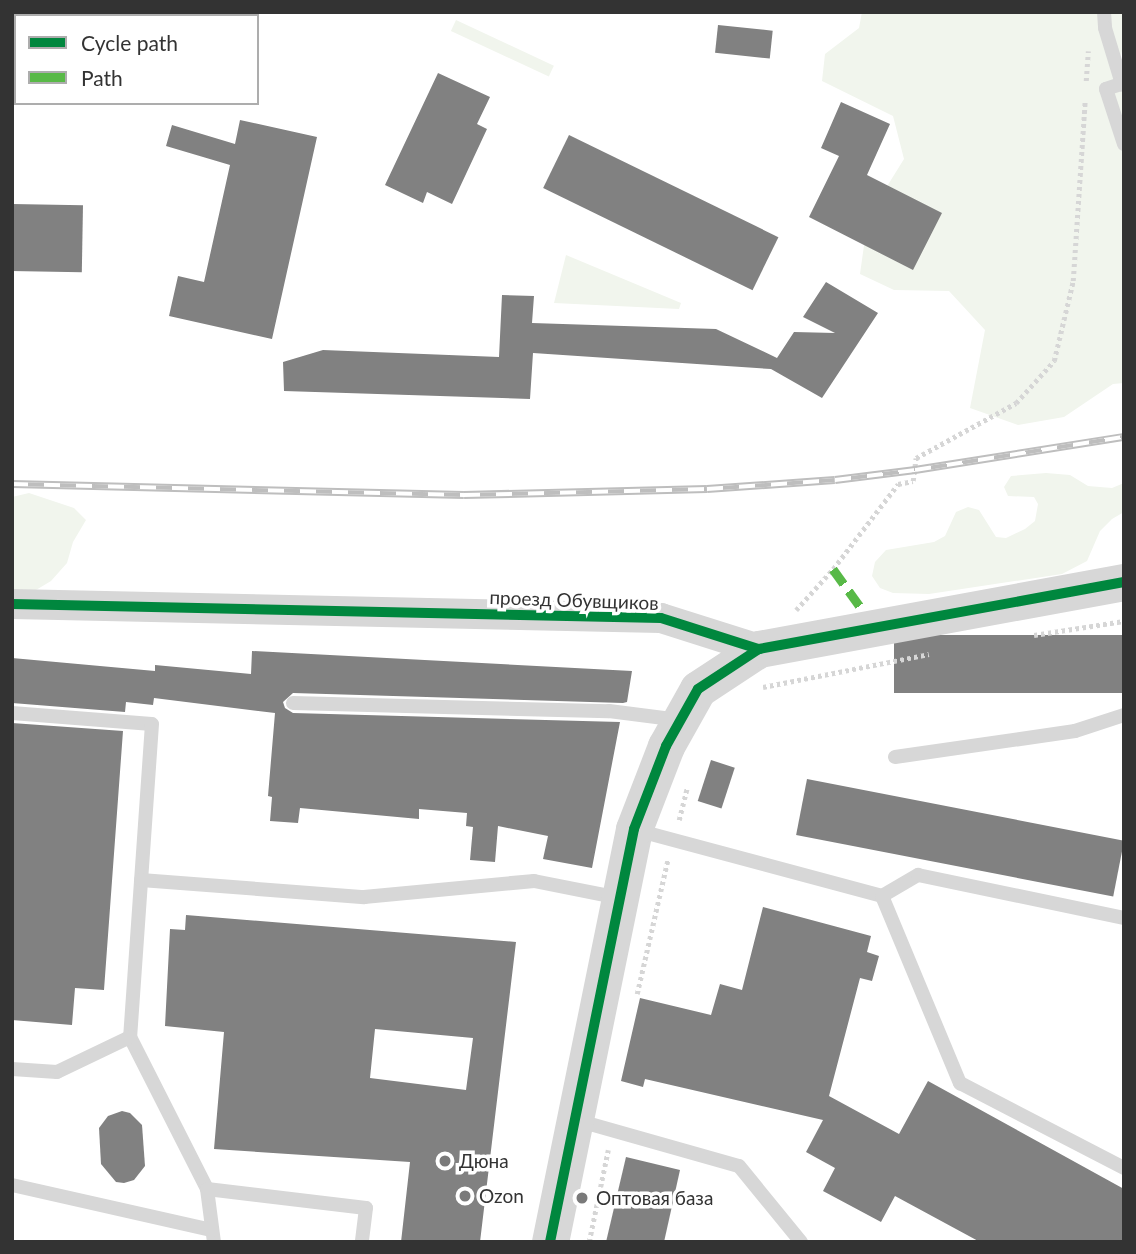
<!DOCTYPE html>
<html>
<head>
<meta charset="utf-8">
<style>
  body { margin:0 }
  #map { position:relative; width:1136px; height:1254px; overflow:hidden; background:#fff; font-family:Lato,sans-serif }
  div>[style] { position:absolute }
  .green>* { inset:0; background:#f1f5ed; transform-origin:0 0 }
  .building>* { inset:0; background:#818181; transform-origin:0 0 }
  .path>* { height:4.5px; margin-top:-2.25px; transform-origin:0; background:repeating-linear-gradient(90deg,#d6d6d6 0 3.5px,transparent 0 7px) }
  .service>* { height:14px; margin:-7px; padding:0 7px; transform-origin:7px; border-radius:7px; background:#d7d7d7 }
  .minor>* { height:30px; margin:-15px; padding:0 15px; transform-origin:15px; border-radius:15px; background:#d7d7d7 }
  .tertiary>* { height:37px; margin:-18.5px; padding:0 18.5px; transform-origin:18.5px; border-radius:18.5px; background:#d7d7d7 }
  .rail>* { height:8px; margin-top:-4px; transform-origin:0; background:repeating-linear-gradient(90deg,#fff 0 16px,#bebebe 0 32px); box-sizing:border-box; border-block:2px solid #bebebe }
  .quiet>* { height:9px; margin-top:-4.5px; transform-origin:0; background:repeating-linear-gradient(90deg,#58b947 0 18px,transparent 0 27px) }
  .cycleway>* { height:10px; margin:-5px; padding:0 5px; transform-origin:5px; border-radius:5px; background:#00873e }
  .dots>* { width:19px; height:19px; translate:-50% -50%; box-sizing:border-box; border:4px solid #fff; border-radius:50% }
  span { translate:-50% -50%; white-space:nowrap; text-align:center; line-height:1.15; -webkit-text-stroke:7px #fff; paint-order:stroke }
  .street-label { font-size:19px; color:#333 }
  .poi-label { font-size:19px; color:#333 }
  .left { translate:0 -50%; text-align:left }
  .frame { position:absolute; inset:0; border:14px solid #333; pointer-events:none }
  .legend { position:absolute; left:14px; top:14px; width:245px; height:91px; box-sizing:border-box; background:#fff; border:2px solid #adadad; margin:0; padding:9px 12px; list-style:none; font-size:21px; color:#333 }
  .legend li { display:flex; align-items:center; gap:14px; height:35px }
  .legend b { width:35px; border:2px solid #adadad }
</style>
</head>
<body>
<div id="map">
  <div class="green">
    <i style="clip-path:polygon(862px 12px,1124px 12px,1124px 42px,1117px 73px,1124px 86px,1124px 383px,1113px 384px,1064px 417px,1018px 425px,970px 408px,985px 330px,949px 291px,894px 290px,860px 274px,868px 217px,904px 159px,893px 116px,822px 81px,825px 54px,859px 28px)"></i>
    <i style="left:456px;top:20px;width:108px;height:12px;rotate:25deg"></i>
    <i style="clip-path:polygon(566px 255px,681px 303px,679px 309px,554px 303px)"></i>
    <i style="clip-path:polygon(1046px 473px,1070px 475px,1088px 486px,1112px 488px,1124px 483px,1124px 512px,1112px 519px,1100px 531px,1087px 561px,1062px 574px,929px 594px,893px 593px,880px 588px,872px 576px,875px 562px,886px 550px,934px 542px,945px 536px,956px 512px,968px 507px,979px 510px,996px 537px,1006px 538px,1025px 529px,1035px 521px,1038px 504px,1034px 497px,1008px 496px,1004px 487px,1011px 476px)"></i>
    <i style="clip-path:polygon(29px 493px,74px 508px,86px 520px,73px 542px,67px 563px,51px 581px,31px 593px,12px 591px,12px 497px)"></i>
  </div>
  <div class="building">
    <i style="left:718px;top:25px;width:55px;height:28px;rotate:6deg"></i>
    <i style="clip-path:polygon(438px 73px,490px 97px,477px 124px,487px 129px,452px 204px,427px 192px,423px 203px,385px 185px)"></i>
    <i style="clip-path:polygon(841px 102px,890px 124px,867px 175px,942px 213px,913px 270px,809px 217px,839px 156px,821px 148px)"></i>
    <i style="clip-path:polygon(240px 120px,317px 137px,272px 339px,169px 316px,178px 276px,204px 282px,230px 165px,166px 146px,172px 125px,235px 144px)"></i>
    <i style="left:569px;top:135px;width:233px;height:59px;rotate:26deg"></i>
    <i style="left:12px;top:204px;width:71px;height:67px;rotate:1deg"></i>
    <i style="clip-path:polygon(826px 282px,878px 313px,822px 398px,771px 369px,533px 353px,530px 399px,284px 391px,283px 362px,323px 350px,499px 357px,502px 295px,534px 296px,532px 323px,716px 329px,777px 358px,794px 332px,835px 333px,803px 317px)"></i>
    <i style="left:1124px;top:635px;width:58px;height:230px;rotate:90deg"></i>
    <i style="clip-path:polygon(252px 651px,632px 671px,627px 702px,623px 703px,293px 693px,283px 702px,285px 708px,293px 713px,620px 722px,592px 868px,543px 859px,548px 836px,498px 826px,495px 862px,470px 860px,473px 827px,466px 826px,467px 813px,419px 809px,419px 819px,300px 808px,298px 823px,270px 821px,272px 797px,268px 796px,275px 713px,154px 698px,153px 705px,126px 702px,125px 712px,12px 703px,12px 658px,155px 671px,155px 665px,251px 674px)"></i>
    <i style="clip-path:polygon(12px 723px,123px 731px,104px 990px,75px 988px,72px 1025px,12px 1020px)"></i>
    <i style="left:711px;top:760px;width:25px;height:43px;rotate:18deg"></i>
    <i style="left:807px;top:779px;width:323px;height:57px;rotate:11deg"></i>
    <i style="clip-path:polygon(763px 907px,871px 936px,867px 952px,879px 956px,872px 981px,860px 978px,829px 1096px,899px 1134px,928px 1081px,1124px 1189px,1124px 1242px,980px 1242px,895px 1196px,881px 1222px,823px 1191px,835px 1168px,806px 1152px,823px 1120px,645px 1079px,643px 1087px,621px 1081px,640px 998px,711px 1015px,720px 984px,742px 990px)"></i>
    <i style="clip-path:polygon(evenodd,186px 915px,516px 942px,480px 1242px,401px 1242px,410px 1162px,214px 1149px,224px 1032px,165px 1026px,170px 929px,185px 930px,186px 915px,375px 1029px,473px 1038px,466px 1090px,370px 1078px,375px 1029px)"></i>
    <i style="clip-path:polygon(122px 1111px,130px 1113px,142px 1125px,145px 1166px,134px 1180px,124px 1183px,116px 1182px,101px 1164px,99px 1128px,108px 1116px)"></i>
    <i style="clip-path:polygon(626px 1157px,680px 1170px,664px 1242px,606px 1242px)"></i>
  </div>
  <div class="path">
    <i style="left:1086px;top:81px;width:30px;rotate:-86deg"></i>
    <i style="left:796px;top:610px;width:55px;rotate:-47.9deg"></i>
    <i style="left:833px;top:569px;width:107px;rotate:-52.6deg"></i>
    <i style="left:898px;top:484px;width:15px;rotate:-11deg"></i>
    <i style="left:913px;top:481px;width:23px;rotate:-83deg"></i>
    <i style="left:916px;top:458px;width:114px;rotate:-28.8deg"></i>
    <i style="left:1016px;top:403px;width:57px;rotate:-47.9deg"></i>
    <i style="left:1054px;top:361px;width:82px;rotate:-76.6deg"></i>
    <i style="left:1073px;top:281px;width:181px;rotate:-86.2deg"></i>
    <i style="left:1034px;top:635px;width:91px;rotate:-8.8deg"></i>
    <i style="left:763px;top:687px;width:169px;rotate:-11.2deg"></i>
    <i style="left:679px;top:820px;width:33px;rotate:-76deg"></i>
    <i style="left:637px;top:994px;width:139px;rotate:-77.1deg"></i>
    <i style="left:589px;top:1242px;width:94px;rotate:-78.3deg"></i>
  </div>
  <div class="service">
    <i style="left:1104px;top:12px;width:16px;rotate:86deg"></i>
    <i style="left:1105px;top:28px;width:59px;rotate:73.1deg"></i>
    <i style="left:1124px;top:83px;width:19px;rotate:162deg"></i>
    <i style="left:1106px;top:89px;width:58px;rotate:71.9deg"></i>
    <i style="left:293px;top:703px;width:316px;rotate:1.5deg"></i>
    <i style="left:609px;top:711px;width:71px;rotate:7.3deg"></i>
    <i style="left:12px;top:713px;width:140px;rotate:4.5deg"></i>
    <i style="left:152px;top:724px;width:314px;rotate:94deg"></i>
    <i style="left:130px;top:1037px;width:170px;rotate:63.1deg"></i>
    <i style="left:207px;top:1189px;width:53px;rotate:82.5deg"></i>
    <i style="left:895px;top:757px;width:182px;rotate:-8.2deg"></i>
    <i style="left:1075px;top:731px;width:52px;rotate:-18.1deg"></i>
    <i style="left:636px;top:830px;width:255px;rotate:15deg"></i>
    <i style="left:882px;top:896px;width:203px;rotate:67.4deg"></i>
    <i style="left:960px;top:1083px;width:185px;rotate:27.4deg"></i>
    <i style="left:141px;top:880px;width:224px;rotate:4.4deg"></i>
    <i style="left:364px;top:897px;width:171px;rotate:-5.4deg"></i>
    <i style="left:534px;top:881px;width:88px;rotate:11.2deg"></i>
    <i style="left:882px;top:896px;width:42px;rotate:-30.3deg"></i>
    <i style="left:918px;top:875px;width:210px;rotate:11.8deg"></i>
    <i style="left:12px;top:1069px;width:45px;rotate:3.8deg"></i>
    <i style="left:57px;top:1072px;width:81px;rotate:-25.6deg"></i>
    <i style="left:576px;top:1120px;width:169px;rotate:15.8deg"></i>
    <i style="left:739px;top:1166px;width:98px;rotate:50.8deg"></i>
    <i style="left:12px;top:1185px;width:205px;rotate:12.7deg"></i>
    <i style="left:207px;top:1189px;width:160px;rotate:6.8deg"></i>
    <i style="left:366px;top:1208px;width:34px;rotate:97deg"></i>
  </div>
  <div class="minor">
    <i style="left:12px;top:604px;width:649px;rotate:1.24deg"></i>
    <i style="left:661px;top:618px;width:103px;rotate:17.6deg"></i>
  </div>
  <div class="tertiary">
    <i style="left:550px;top:1242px;width:421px;rotate:-78.5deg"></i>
    <i style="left:634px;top:829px;width:89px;rotate:-68.9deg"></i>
    <i style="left:666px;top:746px;width:65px;rotate:-60.7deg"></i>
    <i style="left:698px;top:689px;width:73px;rotate:-33.3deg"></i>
    <i style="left:759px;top:649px;width:371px;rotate:-10.4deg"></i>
  </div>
  <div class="rail">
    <i style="left:12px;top:484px;width:452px;rotate:1.4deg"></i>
    <i style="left:464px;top:495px;width:243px;rotate:-1.4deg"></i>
    <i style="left:707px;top:489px;width:128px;rotate:-4deg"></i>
    <i style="left:835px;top:480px;width:81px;rotate:-7.1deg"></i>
    <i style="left:915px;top:470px;width:212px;rotate:-9deg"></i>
  </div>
  <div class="quiet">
    <i style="left:833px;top:569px;width:48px;rotate:54.3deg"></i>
  </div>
  <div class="cycleway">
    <i style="left:12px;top:604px;width:649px;rotate:1.24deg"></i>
    <i style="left:661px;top:618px;width:103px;rotate:17.6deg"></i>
    <i style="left:759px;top:649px;width:371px;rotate:-10.4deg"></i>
    <i style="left:550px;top:1242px;width:421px;rotate:-78.5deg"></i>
    <i style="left:634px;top:829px;width:89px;rotate:-68.9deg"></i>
    <i style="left:666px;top:746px;width:65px;rotate:-60.7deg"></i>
    <i style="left:698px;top:689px;width:73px;rotate:-33.3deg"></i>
  </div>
  <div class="dots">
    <i style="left:445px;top:1161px;background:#7a7a7a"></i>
    <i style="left:465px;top:1196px;background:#7a7a7a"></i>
    <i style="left:582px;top:1198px;background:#7a7a7a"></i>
  </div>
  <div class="street-label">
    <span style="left:574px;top:600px;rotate:2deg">проезд Обувщиков</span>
  </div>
  <div class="poi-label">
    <span class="left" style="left:459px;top:1161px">Дюна</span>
    <span class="left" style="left:479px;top:1196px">Ozon</span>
    <span class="left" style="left:596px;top:1198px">Оптовая база</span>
  </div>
  <div class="frame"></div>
  <ul class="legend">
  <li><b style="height:9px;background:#00873e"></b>Cycle path</li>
  <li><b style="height:9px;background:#58b947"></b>Path</li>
  </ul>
</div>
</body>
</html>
